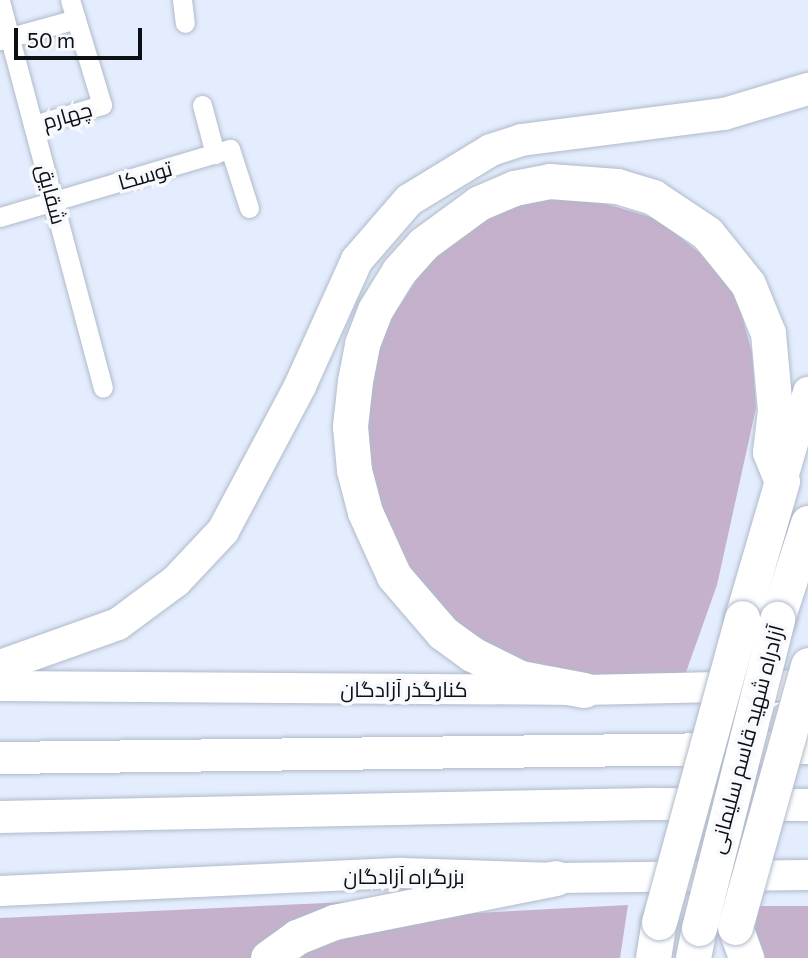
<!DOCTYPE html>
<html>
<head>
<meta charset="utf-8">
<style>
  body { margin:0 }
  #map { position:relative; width:808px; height:958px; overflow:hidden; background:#e3edfd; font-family:Commissioner,Cairo,sans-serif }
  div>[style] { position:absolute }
  .green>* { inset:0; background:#c6b1cc }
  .roads { filter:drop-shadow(0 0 2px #b0bac9) drop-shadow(0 0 2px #b0bac9) }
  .minor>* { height:19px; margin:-9.5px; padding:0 9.5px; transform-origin:9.5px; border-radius:9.5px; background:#fff }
  .primary>* { height:30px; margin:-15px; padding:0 15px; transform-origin:15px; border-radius:15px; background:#fff }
  .trunk>* { height:32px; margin:-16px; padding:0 16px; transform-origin:16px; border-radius:16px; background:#fff }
  .motorway>* { height:35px; margin:-17.5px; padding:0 17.5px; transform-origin:17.5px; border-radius:17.5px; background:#fff }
  .bridges { filter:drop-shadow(0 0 2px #b0bac9) drop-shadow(0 0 2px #b0bac9) }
  .motorway-bridge>* { height:35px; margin:-17.5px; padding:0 17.5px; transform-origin:17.5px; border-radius:17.5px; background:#fff }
  span { translate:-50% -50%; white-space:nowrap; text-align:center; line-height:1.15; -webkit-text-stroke:7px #f7f9fd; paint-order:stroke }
  .street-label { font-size:21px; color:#0c0f14 }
  .scale { position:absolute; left:14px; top:28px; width:128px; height:32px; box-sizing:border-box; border:4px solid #0c0f14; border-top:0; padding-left:9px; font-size:21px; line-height:24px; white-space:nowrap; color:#0c0f14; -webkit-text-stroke:5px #f7f9fd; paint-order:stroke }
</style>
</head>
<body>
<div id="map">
  <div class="green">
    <i style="clip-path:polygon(548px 197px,583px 197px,657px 219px,710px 261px,738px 301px,752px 353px,756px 408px,717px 585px,685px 675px,574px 677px,520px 661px,472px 635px,428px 596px,386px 528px,365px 450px,374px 362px,390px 320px,429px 261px,477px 222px,511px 205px)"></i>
    <i style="clip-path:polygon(392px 900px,251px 958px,0 958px,0 918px)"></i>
    <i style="clip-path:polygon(628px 905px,620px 958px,288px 958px,302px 949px,398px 917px)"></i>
    <i style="clip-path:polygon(759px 906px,808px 906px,808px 958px,750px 958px)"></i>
  </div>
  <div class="roads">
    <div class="minor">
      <i style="left:182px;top:0;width:23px;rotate:83deg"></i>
      <i style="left:0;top:1px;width:400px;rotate:75.1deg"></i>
      <i style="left:0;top:40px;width:79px;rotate:-15.4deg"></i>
      <i style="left:202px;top:105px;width:51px;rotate:75.1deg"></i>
      <i style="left:33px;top:125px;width:72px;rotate:-16.2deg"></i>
      <i style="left:102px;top:105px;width:110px;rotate:-106.9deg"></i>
      <i style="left:0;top:217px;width:240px;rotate:-16.5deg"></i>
      <i style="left:230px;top:149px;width:62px;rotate:72.1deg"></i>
    </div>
    <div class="primary">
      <i style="left:782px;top:481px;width:93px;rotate:-73.7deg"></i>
      <i style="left:0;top:686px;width:584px;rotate:0.39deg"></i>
      <i style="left:584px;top:690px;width:224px;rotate:-1.3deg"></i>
      <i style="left:0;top:891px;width:402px;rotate:-2.6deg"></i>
      <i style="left:402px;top:873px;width:154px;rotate:1.9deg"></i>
      <i style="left:556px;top:878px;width:252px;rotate:-0.7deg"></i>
    </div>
    <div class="trunk">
      <i style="left:0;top:666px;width:125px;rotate:-19.6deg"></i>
      <i style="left:118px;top:624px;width:72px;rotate:-36.6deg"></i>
      <i style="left:176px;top:581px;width:69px;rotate:-46.8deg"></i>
      <i style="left:223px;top:531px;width:164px;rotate:-62deg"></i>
      <i style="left:300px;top:386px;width:138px;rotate:-65.7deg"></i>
      <i style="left:357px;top:260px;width:79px;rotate:-49.1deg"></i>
      <i style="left:409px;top:200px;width:96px;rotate:-31.4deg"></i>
      <i style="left:491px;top:150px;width:32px;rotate:-18deg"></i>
      <i style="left:521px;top:140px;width:205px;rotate:-7.3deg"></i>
      <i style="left:724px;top:114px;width:88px;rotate:-16.6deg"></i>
      <i style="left:0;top:758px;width:808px;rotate:-0.71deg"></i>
      <i style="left:0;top:817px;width:650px;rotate:-1.15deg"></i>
      <i style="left:650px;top:804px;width:158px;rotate:0.4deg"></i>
    </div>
    <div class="motorway">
      <i style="left:777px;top:619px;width:101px;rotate:-72.1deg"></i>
      <i style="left:584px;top:690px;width:65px;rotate:-169.4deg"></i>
      <i style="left:520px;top:678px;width:54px;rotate:-153.4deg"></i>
      <i style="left:472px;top:654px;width:36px;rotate:-144deg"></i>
      <i style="left:443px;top:633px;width:75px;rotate:-130.7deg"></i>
      <i style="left:394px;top:576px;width:70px;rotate:-114.4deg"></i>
      <i style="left:365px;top:512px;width:43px;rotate:-104.7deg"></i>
      <i style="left:354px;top:470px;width:44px;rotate:-95.2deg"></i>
      <i style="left:350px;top:426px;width:45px;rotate:-83.7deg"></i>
      <i style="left:355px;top:381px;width:38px;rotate:-79deg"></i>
      <i style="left:362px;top:344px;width:36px;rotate:-69deg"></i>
      <i style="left:375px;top:310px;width:46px;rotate:-58.4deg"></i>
      <i style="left:399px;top:271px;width:36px;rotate:-48deg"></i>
      <i style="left:423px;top:244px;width:69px;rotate:-36.2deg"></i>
      <i style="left:479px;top:203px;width:38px;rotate:-23deg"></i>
      <i style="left:514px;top:188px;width:36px;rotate:-11deg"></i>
      <i style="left:549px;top:181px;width:68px;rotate:4.2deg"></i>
      <i style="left:617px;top:186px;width:38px;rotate:17deg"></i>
      <i style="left:653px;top:197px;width:65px;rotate:33.7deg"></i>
      <i style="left:707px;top:233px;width:65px;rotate:51.2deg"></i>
      <i style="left:748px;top:284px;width:53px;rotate:67.8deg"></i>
      <i style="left:768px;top:333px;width:77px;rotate:84.8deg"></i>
      <i style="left:775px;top:410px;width:42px;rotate:96.8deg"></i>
      <i style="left:770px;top:452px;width:31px;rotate:68deg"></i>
      <i style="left:782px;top:481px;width:143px;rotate:106.3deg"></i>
      <i style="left:735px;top:927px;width:33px;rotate:70deg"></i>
      <i style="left:268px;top:958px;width:36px;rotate:-36deg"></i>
      <i style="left:297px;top:937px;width:40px;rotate:-22deg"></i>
      <i style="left:334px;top:922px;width:226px;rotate:-11.2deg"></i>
      <i style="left:653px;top:958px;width:36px;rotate:-81deg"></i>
      <i style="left:693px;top:958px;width:31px;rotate:-79deg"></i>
    </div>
  </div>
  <div class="bridges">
    <div class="motorway-bridge">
      <i style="left:659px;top:922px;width:315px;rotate:-74.7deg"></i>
      <i style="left:735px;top:927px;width:272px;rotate:-74.4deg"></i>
      <i style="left:699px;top:928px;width:319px;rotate:-75.8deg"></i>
    </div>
  </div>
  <div class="street-label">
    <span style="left:67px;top:115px;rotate:-16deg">چهارم</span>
    <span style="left:145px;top:175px;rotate:-16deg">توسکا</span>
    <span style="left:52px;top:194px;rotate:75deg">شقایق</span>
    <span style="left:404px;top:689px">کنارگذر آزادگان</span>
    <span style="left:746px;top:739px;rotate:-75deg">آزادراه شهید قاسم سلیمانی</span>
    <span style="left:404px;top:876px">بزرگراه آزادگان</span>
  </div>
  <div class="scale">50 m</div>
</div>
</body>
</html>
